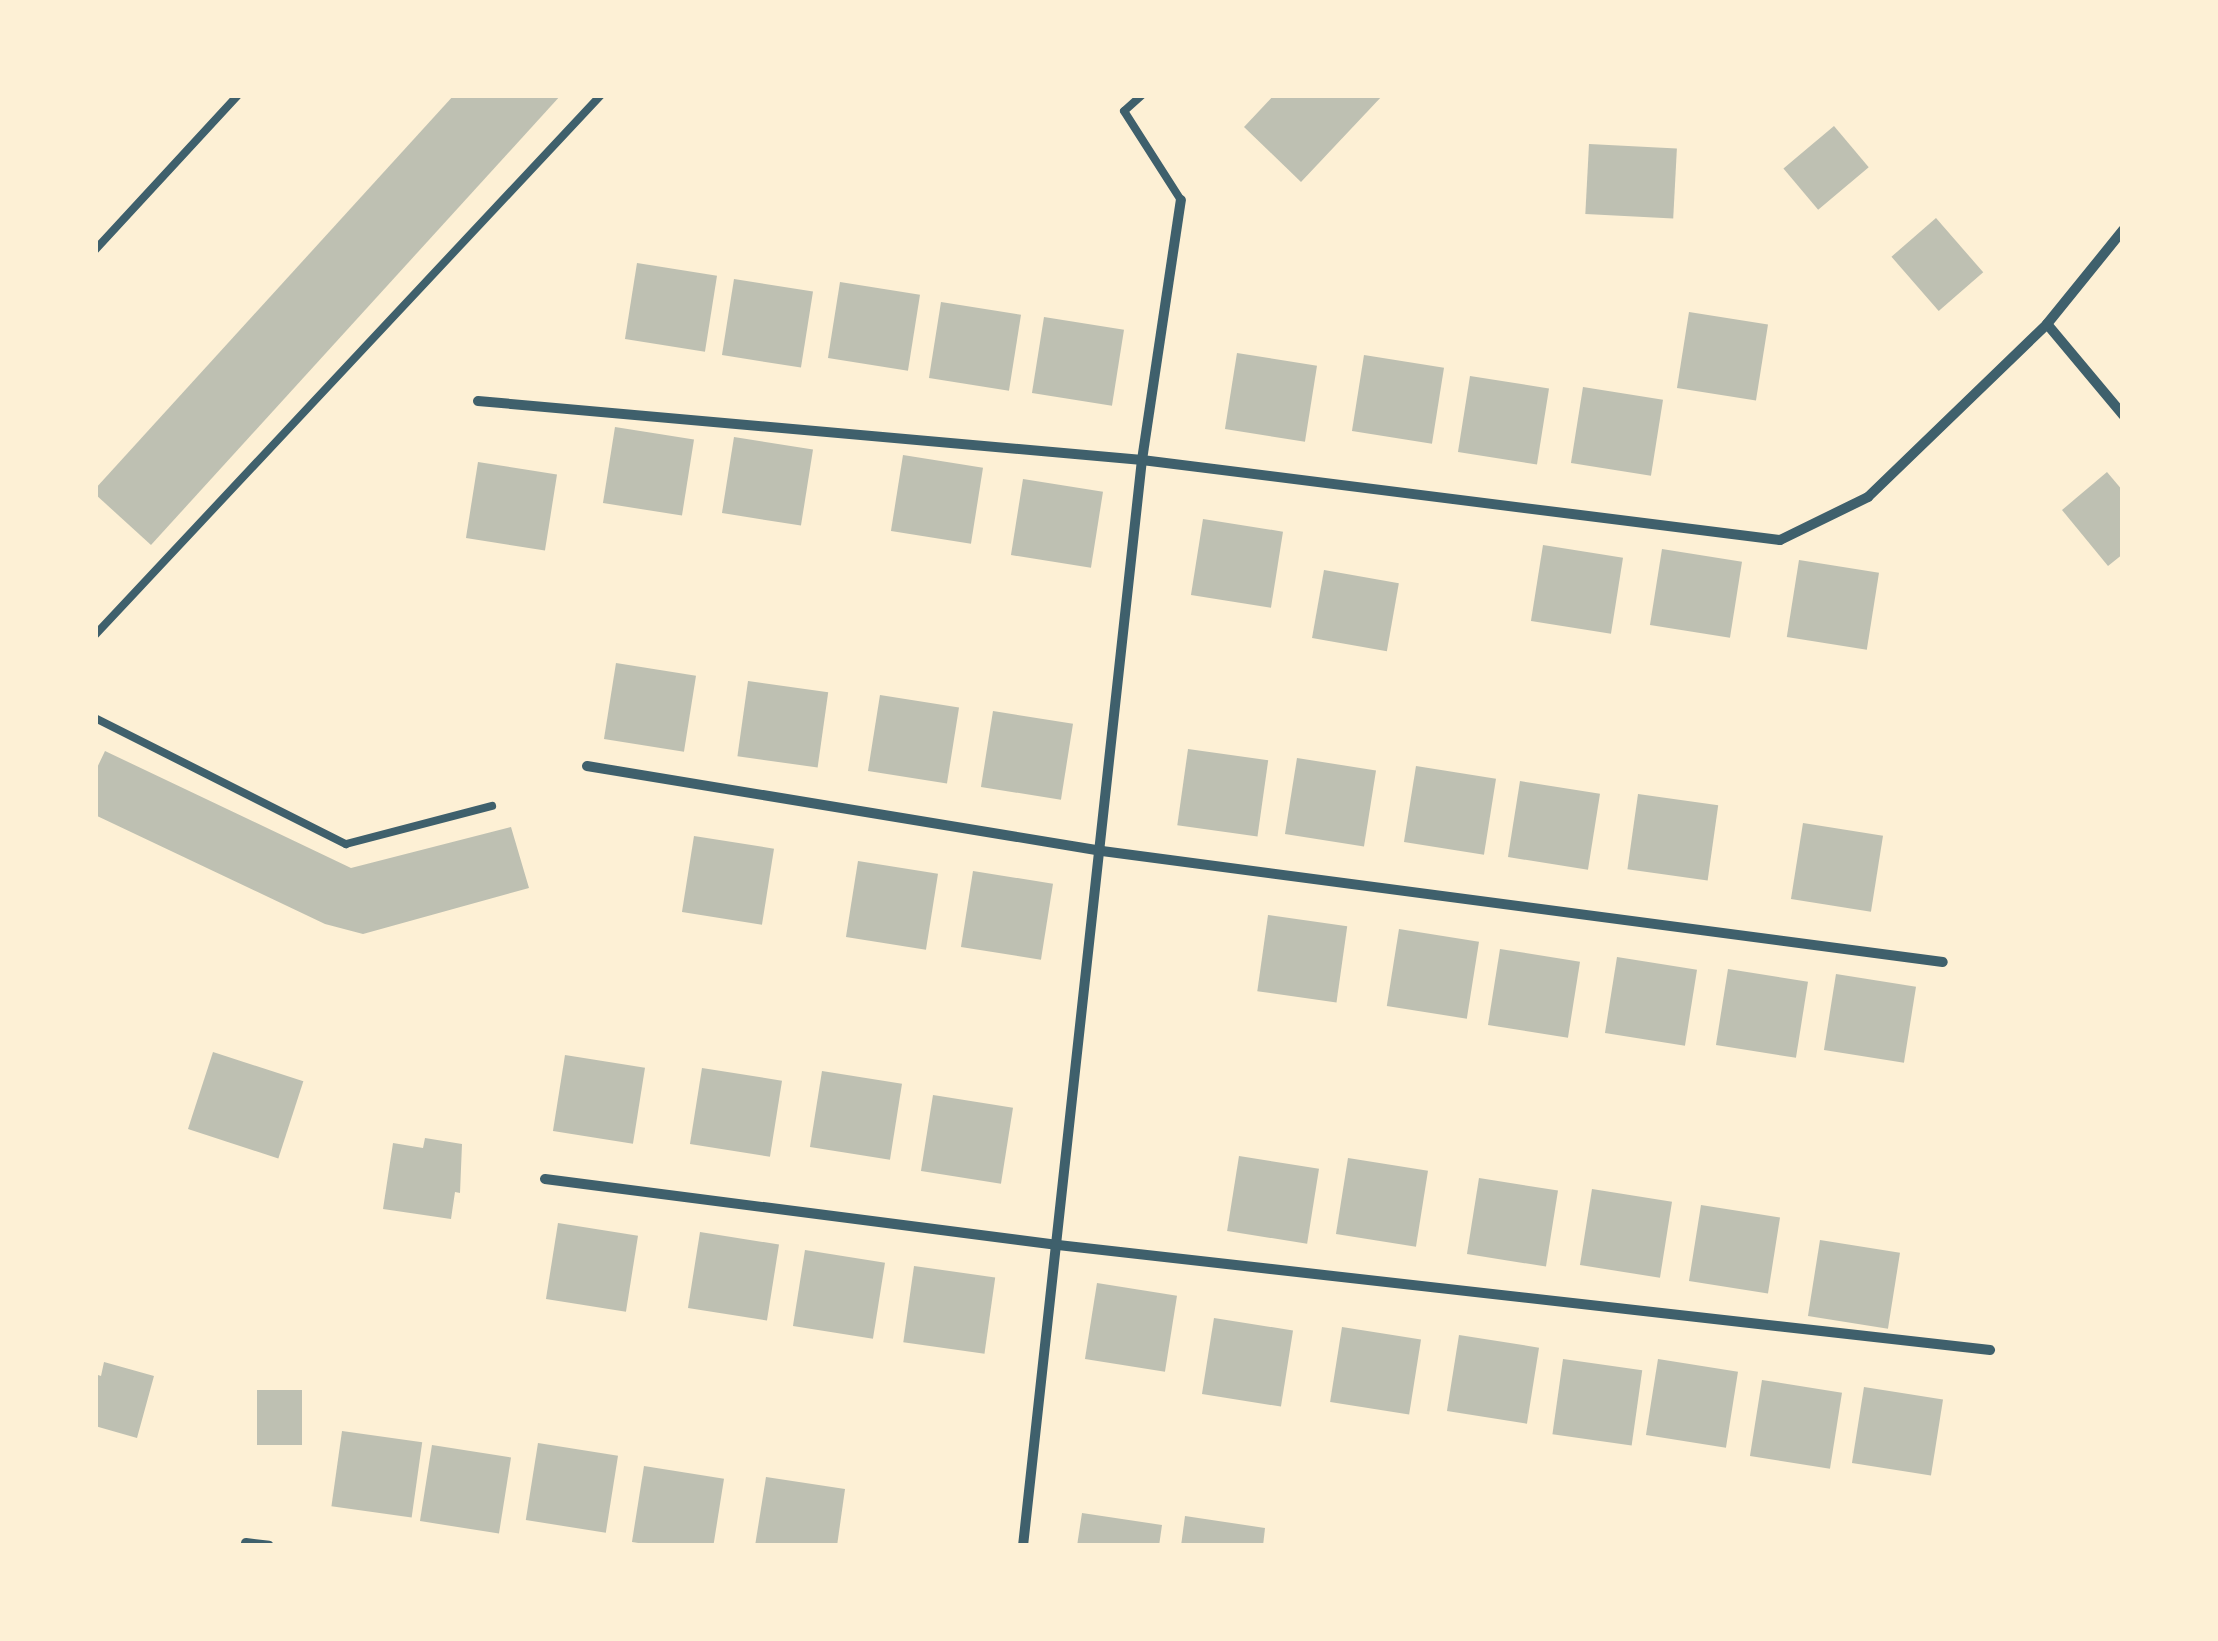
<!DOCTYPE html>
<html>
<head>
<meta charset="utf-8">
<style>
  body { margin:0 }
  #map { position:relative; width:2218px; height:1641px; overflow:hidden; background:#fdf0d5; font-family:Raleway,sans-serif }
  div>[style] { position:absolute }
  .building>* { inset:0; background:#bec0b2; transform-origin:0 0 }
  .service>* { height:8px; margin:-4px; padding:0 4px; transform-origin:4px; border-radius:4px; background:#3f606c }
  .minor>* { height:10px; margin:-5px; padding:0 5px; transform-origin:5px; border-radius:5px; background:#3f606c }
  span { translate:-50% -50%; white-space:nowrap; text-align:center; line-height:1.15; -webkit-text-stroke:10px #fdf0d5; paint-order:stroke }
  .frame { position:absolute; inset:0; border:98px solid #fdf0d5; pointer-events:none }
</style>
</head>
<body>
<div id="map">
  <div class="building">
    <i style="clip-path:polygon(454px 95px,561px 95px,151px 545px,95px 494px,95px 489px)"></i>
    <i style="clip-path:polygon(1274px 95px,1383px 95px,1301px 182px,1244px 127px)"></i>
    <i style="left:1834px;top:126px;width:54px;height:66px;rotate:50deg"></i>
    <i style="left:1589px;top:144px;width:88px;height:70px;rotate:3deg"></i>
    <i style="left:1936px;top:218px;width:72px;height:59px;rotate:49deg"></i>
    <i style="left:637px;top:263px;width:81px;height:77px;rotate:9deg"></i>
    <i style="left:734px;top:279px;width:80px;height:77px;rotate:9deg"></i>
    <i style="left:840px;top:282px;width:81px;height:77px;rotate:9deg"></i>
    <i style="left:941px;top:302px;width:81px;height:77px;rotate:9deg"></i>
    <i style="left:1689px;top:312px;width:80px;height:77px;rotate:9deg"></i>
    <i style="left:1044px;top:317px;width:81px;height:77px;rotate:9deg"></i>
    <i style="left:1237px;top:353px;width:81px;height:77px;rotate:9deg"></i>
    <i style="left:1364px;top:355px;width:81px;height:77px;rotate:9deg"></i>
    <i style="left:1470px;top:376px;width:80px;height:77px;rotate:9deg"></i>
    <i style="left:1583px;top:387px;width:81px;height:77px;rotate:9deg"></i>
    <i style="left:615px;top:427px;width:80px;height:77px;rotate:9deg"></i>
    <i style="left:734px;top:437px;width:80px;height:77px;rotate:9deg"></i>
    <i style="left:903px;top:455px;width:81px;height:77px;rotate:9deg"></i>
    <i style="left:478px;top:462px;width:80px;height:77px;rotate:9deg"></i>
    <i style="clip-path:polygon(2107px 472px,2123px 491px,2123px 554px,2108px 566px,2062px 510px)"></i>
    <i style="left:1023px;top:479px;width:81px;height:77px;rotate:9deg"></i>
    <i style="left:1203px;top:519px;width:81px;height:77px;rotate:9deg"></i>
    <i style="left:1543px;top:545px;width:81px;height:77px;rotate:9deg"></i>
    <i style="left:1662px;top:549px;width:81px;height:77px;rotate:9deg"></i>
    <i style="left:1799px;top:560px;width:81px;height:78px;rotate:9deg"></i>
    <i style="left:1324px;top:570px;width:76px;height:69px;rotate:10deg"></i>
    <i style="left:616px;top:663px;width:81px;height:77px;rotate:9deg"></i>
    <i style="left:748px;top:681px;width:81px;height:76px;rotate:8deg"></i>
    <i style="left:880px;top:695px;width:80px;height:77px;rotate:9deg"></i>
    <i style="left:993px;top:711px;width:81px;height:77px;rotate:9deg"></i>
    <i style="left:1188px;top:749px;width:81px;height:77px;rotate:8deg"></i>
    <i style="clip-path:polygon(105px 751px,351px 868px,511px 827px,529px 888px,363px 934px,325px 924px,95px 815px,95px 772px)"></i>
    <i style="left:1297px;top:758px;width:80px;height:77px;rotate:9deg"></i>
    <i style="left:1416px;top:766px;width:81px;height:77px;rotate:9deg"></i>
    <i style="left:1520px;top:781px;width:81px;height:77px;rotate:9deg"></i>
    <i style="left:1638px;top:794px;width:81px;height:76px;rotate:8deg"></i>
    <i style="left:1803px;top:823px;width:81px;height:77px;rotate:9deg"></i>
    <i style="left:694px;top:836px;width:81px;height:77px;rotate:9deg"></i>
    <i style="left:858px;top:861px;width:81px;height:77px;rotate:9deg"></i>
    <i style="left:973px;top:871px;width:81px;height:77px;rotate:9deg"></i>
    <i style="left:1268px;top:915px;width:80px;height:77px;rotate:8deg"></i>
    <i style="left:1399px;top:929px;width:81px;height:78px;rotate:9deg"></i>
    <i style="left:1500px;top:949px;width:81px;height:77px;rotate:9deg"></i>
    <i style="left:1617px;top:957px;width:81px;height:77px;rotate:9deg"></i>
    <i style="left:1728px;top:969px;width:81px;height:77px;rotate:9deg"></i>
    <i style="left:1836px;top:974px;width:81px;height:77px;rotate:9deg"></i>
    <i style="left:213px;top:1052px;width:95px;height:81px;rotate:18deg"></i>
    <i style="left:565px;top:1055px;width:81px;height:77px;rotate:9deg"></i>
    <i style="left:702px;top:1068px;width:81px;height:77px;rotate:9deg"></i>
    <i style="left:822px;top:1071px;width:81px;height:77px;rotate:9deg"></i>
    <i style="left:933px;top:1095px;width:81px;height:77px;rotate:9deg"></i>
    <i style="clip-path:polygon(425px 1138px,462px 1144px,460px 1193px,455px 1192px,451px 1219px,383px 1209px,393px 1143px,423px 1148px)"></i>
    <i style="left:1239px;top:1156px;width:81px;height:76px;rotate:9deg"></i>
    <i style="left:1348px;top:1158px;width:81px;height:77px;rotate:9deg"></i>
    <i style="left:1479px;top:1178px;width:80px;height:77px;rotate:9deg"></i>
    <i style="left:1592px;top:1189px;width:81px;height:77px;rotate:9deg"></i>
    <i style="left:1701px;top:1205px;width:80px;height:77px;rotate:9deg"></i>
    <i style="left:558px;top:1223px;width:81px;height:77px;rotate:9deg"></i>
    <i style="left:700px;top:1232px;width:80px;height:77px;rotate:9deg"></i>
    <i style="left:1820px;top:1240px;width:81px;height:77px;rotate:9deg"></i>
    <i style="left:805px;top:1250px;width:81px;height:77px;rotate:9deg"></i>
    <i style="left:914px;top:1266px;width:82px;height:77px;rotate:8deg"></i>
    <i style="left:1097px;top:1283px;width:81px;height:77px;rotate:9deg"></i>
    <i style="left:1214px;top:1318px;width:80px;height:77px;rotate:9deg"></i>
    <i style="left:1342px;top:1327px;width:80px;height:76px;rotate:9deg"></i>
    <i style="left:1459px;top:1335px;width:81px;height:77px;rotate:9deg"></i>
    <i style="left:1563px;top:1359px;width:80px;height:76px;rotate:8deg"></i>
    <i style="left:1658px;top:1359px;width:81px;height:77px;rotate:9deg"></i>
    <i style="clip-path:polygon(104px 1362px,154px 1376px,137px 1438px,95px 1426px,95px 1374px,101px 1376px)"></i>
    <i style="left:1762px;top:1380px;width:81px;height:77px;rotate:9deg"></i>
    <i style="left:1864px;top:1387px;width:80px;height:77px;rotate:9deg"></i>
    <i style="left:257px;top:1390px;width:45px;height:55px"></i>
    <i style="left:342px;top:1431px;width:81px;height:76px;rotate:8deg"></i>
    <i style="left:538px;top:1443px;width:81px;height:78px;rotate:9deg"></i>
    <i style="left:432px;top:1445px;width:80px;height:77px;rotate:9deg"></i>
    <i style="left:644px;top:1466px;width:81px;height:77px;rotate:9deg"></i>
    <i style="clip-path:polygon(766px 1477px,845px 1489px,837px 1546px,755px 1546px)"></i>
    <i style="clip-path:polygon(1082px 1513px,1162px 1525px,1159px 1546px,1077px 1546px)"></i>
    <i style="clip-path:polygon(1185px 1516px,1265px 1528px,1263px 1546px,1181px 1546px)"></i>
  </div>
  <div class="service">
    <i style="left:1142px;top:95px;width:24px;rotate:138deg"></i>
    <i style="left:1124px;top:111px;width:106px;rotate:57.4deg"></i>
    <i style="left:95px;top:250px;width:211px;rotate:-47.3deg"></i>
    <i style="left:95px;top:635px;width:740px;rotate:-46.86deg"></i>
    <i style="left:95px;top:718px;width:281px;rotate:26.7deg"></i>
    <i style="left:346px;top:844px;width:151px;rotate:-14.6deg"></i>
  </div>
  <div class="minor">
    <i style="left:2047px;top:324px;width:119px;rotate:50.1deg"></i>
    <i style="left:478px;top:401px;width:667px;rotate:5.08deg"></i>
    <i style="left:1142px;top:460px;width:643px;rotate:7.15deg"></i>
    <i style="left:1780px;top:540px;width:98px;rotate:-26deg"></i>
    <i style="left:1868px;top:497px;width:249px;rotate:-44deg"></i>
    <i style="left:2047px;top:324px;width:121px;rotate:-51deg"></i>
    <i style="left:587px;top:766px;width:522px;rotate:9.37deg"></i>
    <i style="left:1102px;top:851px;width:848px;rotate:7.52deg"></i>
    <i style="left:545px;top:1179px;width:517px;rotate:7.33deg"></i>
    <i style="left:1058px;top:1245px;width:938px;rotate:6.43deg"></i>
    <i style="left:246px;top:1543px;width:23px;rotate:7deg"></i>
    <i style="left:1023px;top:1546px;width:1093px;rotate:-83.75deg"></i>
    <i style="left:1142px;top:460px;width:263px;rotate:-81.5deg"></i>
  </div>
  <div class="frame"></div>
</div>
</body>
</html>
